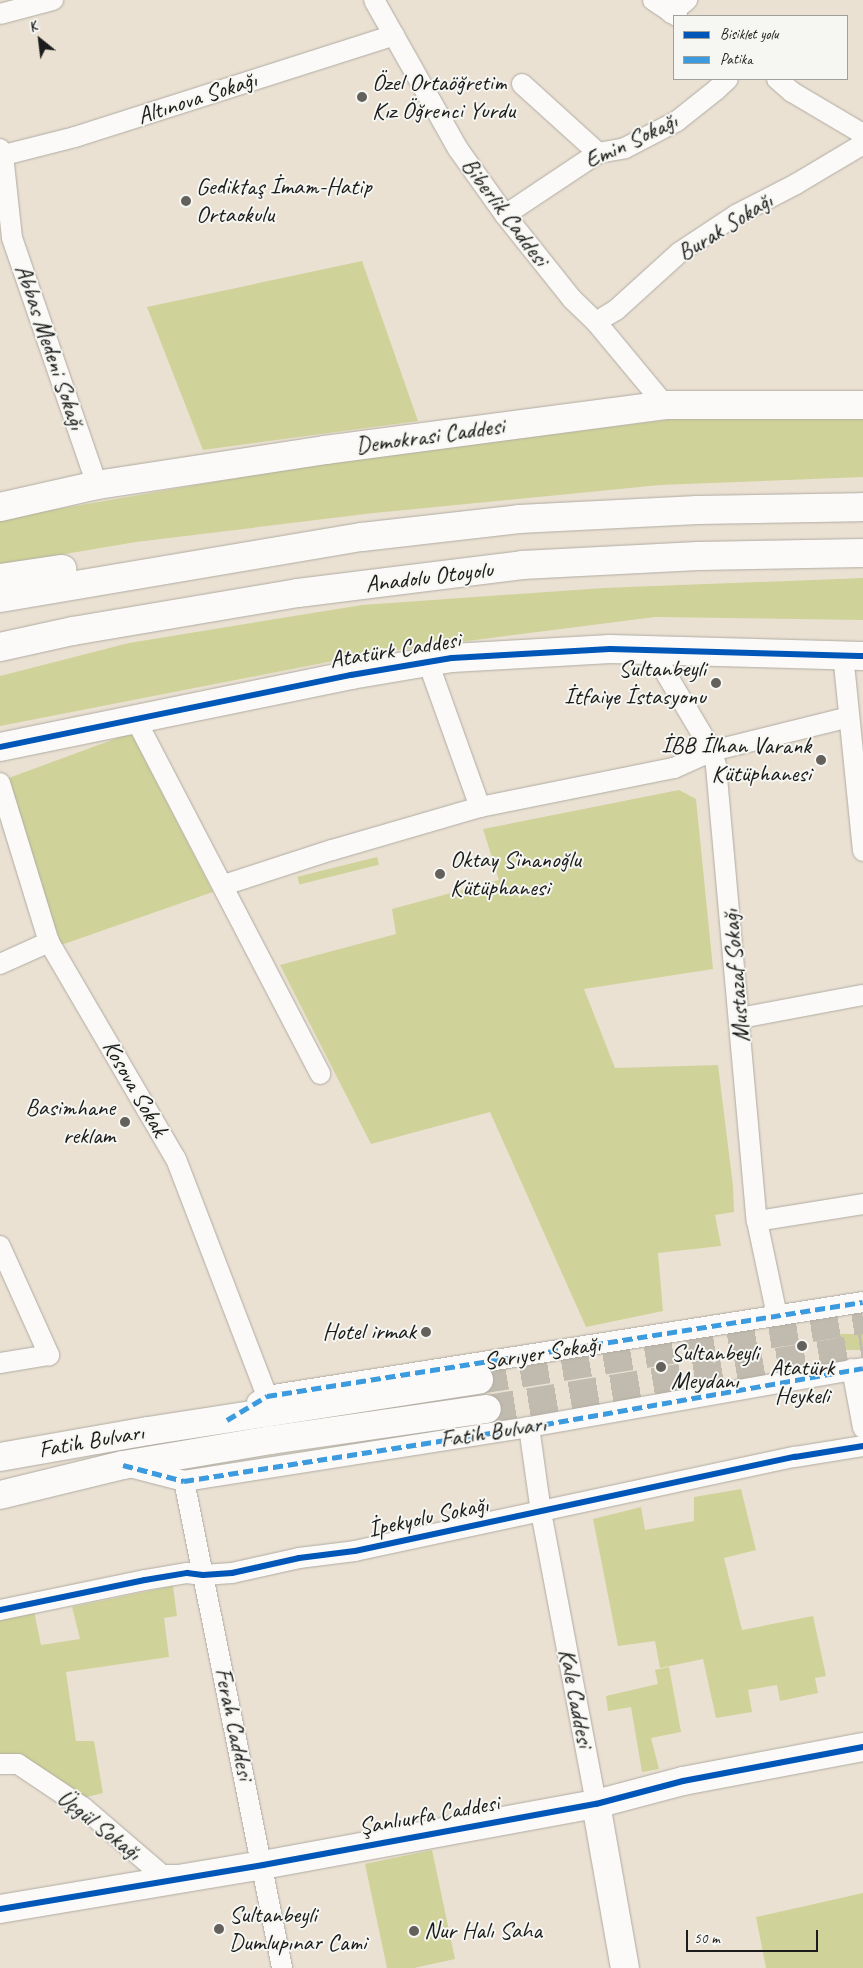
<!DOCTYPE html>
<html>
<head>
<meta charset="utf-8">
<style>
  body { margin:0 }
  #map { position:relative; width:863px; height:1968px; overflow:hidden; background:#eae1d3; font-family:Caveat,sans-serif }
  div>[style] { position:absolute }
  .green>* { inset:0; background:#cfd399; transform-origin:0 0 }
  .primary-tunnel>* { height:28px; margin-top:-14px; transform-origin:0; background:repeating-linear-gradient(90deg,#c1baae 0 28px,transparent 0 42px) }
  .roads { filter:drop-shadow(0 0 1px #b0aba2) drop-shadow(0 0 1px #b0aba2) }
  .street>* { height:20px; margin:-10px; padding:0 10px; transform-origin:10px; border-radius:10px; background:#fcfaf8 }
  .secondary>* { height:28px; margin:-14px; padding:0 14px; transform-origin:14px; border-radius:14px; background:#fcfaf8 }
  .primary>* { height:28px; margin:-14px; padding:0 14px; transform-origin:14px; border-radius:14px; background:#fcfaf8 }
  .highway>* { height:28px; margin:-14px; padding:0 14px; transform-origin:14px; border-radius:14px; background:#fcfaf8 }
  .quiet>* { height:5px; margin-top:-2.5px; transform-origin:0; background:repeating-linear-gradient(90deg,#3c9bdf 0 10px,transparent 0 15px) }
  .cycleway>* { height:6px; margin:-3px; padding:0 3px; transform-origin:3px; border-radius:3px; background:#0057b8 }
  .dots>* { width:14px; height:14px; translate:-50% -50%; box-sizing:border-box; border:2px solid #f6f6f2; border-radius:50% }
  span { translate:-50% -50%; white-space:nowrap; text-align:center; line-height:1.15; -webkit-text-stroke:4px #f6f6f2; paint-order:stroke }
  .poi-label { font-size:24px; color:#1c1c1c }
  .left { translate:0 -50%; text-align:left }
  .right { translate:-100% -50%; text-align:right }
  .street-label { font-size:24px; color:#1c1c1c }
  .legend { position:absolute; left:673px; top:15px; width:175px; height:65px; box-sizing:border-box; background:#f6f6f2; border:1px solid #9f9f9c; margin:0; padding:6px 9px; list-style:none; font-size:15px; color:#1c1c1c }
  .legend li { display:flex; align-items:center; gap:10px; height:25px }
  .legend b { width:25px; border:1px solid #9f9f9c }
  .north { position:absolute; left:15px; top:15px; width:50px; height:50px; -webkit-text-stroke:4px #f6f6f2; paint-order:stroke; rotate:331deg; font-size:14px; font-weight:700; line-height:20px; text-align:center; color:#1c1c1c }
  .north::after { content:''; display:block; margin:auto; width:18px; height:22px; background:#1c1c1c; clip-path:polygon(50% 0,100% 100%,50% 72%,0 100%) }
  .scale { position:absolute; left:686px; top:1930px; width:132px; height:22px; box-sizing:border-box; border:2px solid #1c1c1c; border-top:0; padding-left:6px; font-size:15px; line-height:18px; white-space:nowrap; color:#1c1c1c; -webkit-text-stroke:4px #f6f6f2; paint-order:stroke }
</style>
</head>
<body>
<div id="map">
  <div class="green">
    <i style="clip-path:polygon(362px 261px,418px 421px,203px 450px,147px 307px)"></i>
    <i style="clip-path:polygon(697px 416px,863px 417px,863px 477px,660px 485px,374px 513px,136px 542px,0 565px,0 519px,319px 464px)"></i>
    <i style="clip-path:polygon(863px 578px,863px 620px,655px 617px,374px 653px,0 726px,0 676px,129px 643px,362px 605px,603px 588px)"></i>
    <i style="clip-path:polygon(131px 733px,213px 892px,61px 945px,6px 779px)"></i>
    <i style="clip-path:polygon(679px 790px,696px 799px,713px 969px,584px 989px,615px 1068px,718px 1065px,733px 1186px,734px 1212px,715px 1215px,721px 1246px,658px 1253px,663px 1311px,586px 1327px,490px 1112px,371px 1144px,280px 965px,396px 934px,392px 909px,499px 880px,483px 829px)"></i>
    <i style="left:377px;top:857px;width:8px;height:82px;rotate:76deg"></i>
    <i style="left:863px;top:1334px;width:16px;height:27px;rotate:90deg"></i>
    <i style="clip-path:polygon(741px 1489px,756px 1550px,724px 1558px,742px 1630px,813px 1616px,826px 1676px,815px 1678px,818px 1693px,780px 1701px,777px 1685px,748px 1690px,752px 1712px,716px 1718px,703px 1659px,660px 1668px,655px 1641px,618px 1646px,593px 1519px,641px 1507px,645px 1530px,694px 1521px,694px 1497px)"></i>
    <i style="clip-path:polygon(173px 1586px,177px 1616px,164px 1618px,169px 1657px,66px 1672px,76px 1741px,94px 1741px,103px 1793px,79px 1799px,0 1758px,0 1618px,34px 1611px,41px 1645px,80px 1639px,72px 1607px)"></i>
    <i style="clip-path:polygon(669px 1667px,681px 1732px,651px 1738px,659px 1769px,642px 1772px,631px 1707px,608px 1711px,606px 1696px,658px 1684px,655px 1670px)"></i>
    <i style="clip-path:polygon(432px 1850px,455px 1959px,414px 1968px,387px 1968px,365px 1864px)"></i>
    <i style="clip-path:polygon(863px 1893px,863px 1968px,766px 1968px,756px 1917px)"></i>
  </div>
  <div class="primary-tunnel">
    <i style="left:479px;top:1380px;width:389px;rotate:-8.9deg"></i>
    <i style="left:487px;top:1409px;width:381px;rotate:-9.2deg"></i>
  </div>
  <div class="roads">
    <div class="street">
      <i style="left:374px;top:0;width:171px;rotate:60.6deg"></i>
      <i style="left:458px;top:149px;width:81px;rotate:54.5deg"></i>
      <i style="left:505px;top:215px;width:107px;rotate:51.4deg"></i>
      <i style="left:572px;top:299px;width:33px;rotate:44deg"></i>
      <i style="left:596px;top:322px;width:108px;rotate:50.3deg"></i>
      <i style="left:653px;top:0;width:29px;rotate:34deg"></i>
      <i style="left:671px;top:13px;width:21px;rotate:-39deg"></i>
      <i style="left:0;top:14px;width:55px;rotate:-14.8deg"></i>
      <i style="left:777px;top:79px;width:20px;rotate:41deg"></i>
      <i style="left:792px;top:92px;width:82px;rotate:30.6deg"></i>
      <i style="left:522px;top:84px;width:103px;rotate:42.2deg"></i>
      <i style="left:0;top:149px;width:7px;rotate:63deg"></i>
      <i style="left:3px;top:155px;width:83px;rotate:83.8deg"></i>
      <i style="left:12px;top:238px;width:261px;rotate:71deg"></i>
      <i style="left:0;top:156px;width:77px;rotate:-14.2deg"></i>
      <i style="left:75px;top:137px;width:335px;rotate:-17.7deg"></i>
      <i style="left:505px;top:215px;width:112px;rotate:-33.7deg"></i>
      <i style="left:598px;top:153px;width:27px;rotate:-10deg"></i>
      <i style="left:625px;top:148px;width:59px;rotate:-27.4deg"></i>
      <i style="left:677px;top:121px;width:50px;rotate:-38.5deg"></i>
      <i style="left:716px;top:90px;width:16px;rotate:-43deg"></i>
      <i style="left:596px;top:322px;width:23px;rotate:-31deg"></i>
      <i style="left:616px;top:310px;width:86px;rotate:-42.2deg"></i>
      <i style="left:680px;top:252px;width:67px;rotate:-33.5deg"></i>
      <i style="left:736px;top:215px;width:68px;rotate:-27.3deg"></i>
      <i style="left:796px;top:184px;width:78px;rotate:-30.8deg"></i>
      <i style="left:652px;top:650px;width:117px;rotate:59.3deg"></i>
      <i style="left:712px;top:751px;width:16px;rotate:75deg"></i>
      <i style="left:716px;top:766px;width:457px;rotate:84.9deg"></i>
      <i style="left:757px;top:1221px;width:97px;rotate:78.1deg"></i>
      <i style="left:843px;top:654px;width:198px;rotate:84.2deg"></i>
      <i style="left:428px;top:662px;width:154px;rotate:70.3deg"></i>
      <i style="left:136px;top:720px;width:399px;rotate:62.5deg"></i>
      <i style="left:0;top:783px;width:166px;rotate:72.9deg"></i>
      <i style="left:49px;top:942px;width:251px;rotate:59.7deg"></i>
      <i style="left:176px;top:1159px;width:254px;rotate:69deg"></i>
      <i style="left:224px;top:885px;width:114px;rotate:-18deg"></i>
      <i style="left:332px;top:850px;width:154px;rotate:-16.2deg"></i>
      <i style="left:480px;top:807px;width:198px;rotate:-11.4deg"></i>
      <i style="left:674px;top:768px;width:42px;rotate:-24.1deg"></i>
      <i style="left:712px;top:751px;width:141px;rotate:-13.9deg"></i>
      <i style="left:0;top:964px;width:54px;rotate:-24.2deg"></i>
      <i style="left:740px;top:1018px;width:125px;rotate:-10.6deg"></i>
      <i style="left:757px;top:1221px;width:107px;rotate:-9.1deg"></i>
      <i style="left:0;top:1246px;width:120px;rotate:65.8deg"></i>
      <i style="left:49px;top:1355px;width:50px;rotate:170.7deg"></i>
      <i style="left:852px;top:1369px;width:60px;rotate:79.4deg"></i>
      <i style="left:257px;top:1402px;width:12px;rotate:-31deg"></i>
      <i style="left:267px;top:1396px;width:603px;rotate:-8.96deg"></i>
      <i style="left:529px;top:1427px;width:86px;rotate:82deg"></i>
      <i style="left:541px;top:1512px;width:297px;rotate:79.3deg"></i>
      <i style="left:130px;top:1467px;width:56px;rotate:14.5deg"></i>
      <i style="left:184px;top:1481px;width:349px;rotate:-8.9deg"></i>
      <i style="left:529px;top:1427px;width:339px;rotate:-10deg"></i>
      <i style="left:184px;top:1481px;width:497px;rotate:78.6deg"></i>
      <i style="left:0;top:1610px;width:148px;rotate:-11.7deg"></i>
      <i style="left:145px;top:1580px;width:43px;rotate:-9.5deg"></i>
      <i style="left:187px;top:1573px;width:16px;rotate:7deg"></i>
      <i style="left:203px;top:1575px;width:29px;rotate:-4deg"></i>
      <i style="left:232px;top:1573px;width:69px;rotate:-12.6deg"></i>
      <i style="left:299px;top:1558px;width:56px;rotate:-7.1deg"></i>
      <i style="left:355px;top:1551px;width:450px;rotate:-12.1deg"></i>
      <i style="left:795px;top:1457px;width:69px;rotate:-9.2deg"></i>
      <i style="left:0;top:1764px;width:18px"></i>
      <i style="left:18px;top:1764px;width:79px;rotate:33.7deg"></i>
      <i style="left:84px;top:1808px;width:103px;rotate:40.7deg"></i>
      <i style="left:162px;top:1875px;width:17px"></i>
    </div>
    <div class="secondary">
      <i style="left:0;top:507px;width:99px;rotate:-12.8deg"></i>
      <i style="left:97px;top:485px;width:231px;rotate:-8.7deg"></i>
      <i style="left:325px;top:450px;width:343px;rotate:-7.5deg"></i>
      <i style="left:665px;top:405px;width:198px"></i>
      <i style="left:0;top:747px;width:358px;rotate:-11.6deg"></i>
      <i style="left:351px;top:675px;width:102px;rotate:-9.6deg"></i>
      <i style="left:452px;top:658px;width:158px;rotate:-3.3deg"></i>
      <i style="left:610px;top:649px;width:253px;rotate:1.6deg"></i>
      <i style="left:596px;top:1804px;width:167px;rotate:80deg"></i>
      <i style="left:0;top:1909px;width:267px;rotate:-9.5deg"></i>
      <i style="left:263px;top:1865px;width:339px;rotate:-10.4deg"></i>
      <i style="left:596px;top:1804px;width:90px;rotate:-14.8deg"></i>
      <i style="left:683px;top:1781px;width:183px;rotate:-10.7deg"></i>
    </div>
    <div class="primary">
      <i style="left:0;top:1457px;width:150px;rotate:-10deg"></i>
      <i style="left:148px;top:1431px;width:335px;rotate:-8.8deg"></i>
      <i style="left:0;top:1495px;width:127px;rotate:-13.7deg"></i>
      <i style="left:123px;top:1465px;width:150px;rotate:-9.6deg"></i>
      <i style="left:271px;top:1440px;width:218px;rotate:-8.2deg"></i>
    </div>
    <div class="highway">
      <i style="left:0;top:578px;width:63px;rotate:-8.3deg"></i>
      <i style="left:0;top:598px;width:367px;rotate:-9.6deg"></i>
      <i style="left:362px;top:537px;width:158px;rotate:-6.5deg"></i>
      <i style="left:519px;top:519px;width:179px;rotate:-2.9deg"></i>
      <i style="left:698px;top:510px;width:165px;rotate:-1deg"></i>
      <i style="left:0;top:647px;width:75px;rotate:-12.4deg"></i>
      <i style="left:73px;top:631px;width:228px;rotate:-9.6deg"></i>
      <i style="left:298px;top:593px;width:226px;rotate:-7.1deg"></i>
      <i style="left:522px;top:565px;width:176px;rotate:-2.9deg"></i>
      <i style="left:698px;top:556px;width:165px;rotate:-1deg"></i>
    </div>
  </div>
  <div class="quiet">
    <i style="left:227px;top:1420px;width:47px;rotate:-31deg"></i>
    <i style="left:267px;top:1396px;width:603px;rotate:-8.96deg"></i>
    <i style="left:123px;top:1465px;width:63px;rotate:14.7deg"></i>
    <i style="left:184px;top:1481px;width:349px;rotate:-8.9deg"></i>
    <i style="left:529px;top:1427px;width:339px;rotate:-10deg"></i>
  </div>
  <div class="cycleway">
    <i style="left:0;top:747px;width:358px;rotate:-11.6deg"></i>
    <i style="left:351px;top:675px;width:102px;rotate:-9.6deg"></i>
    <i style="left:452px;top:658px;width:158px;rotate:-3.3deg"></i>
    <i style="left:610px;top:649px;width:253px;rotate:1.6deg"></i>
    <i style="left:0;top:1610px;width:148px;rotate:-11.7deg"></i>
    <i style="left:145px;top:1580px;width:43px;rotate:-9.5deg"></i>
    <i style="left:187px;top:1573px;width:16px;rotate:7deg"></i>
    <i style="left:203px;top:1575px;width:29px;rotate:-4deg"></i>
    <i style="left:232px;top:1573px;width:69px;rotate:-12.6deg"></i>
    <i style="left:299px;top:1558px;width:56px;rotate:-7.1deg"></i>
    <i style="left:355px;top:1551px;width:450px;rotate:-12.1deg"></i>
    <i style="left:795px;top:1457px;width:69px;rotate:-9.2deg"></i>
    <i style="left:0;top:1909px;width:267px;rotate:-9.5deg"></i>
    <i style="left:263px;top:1865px;width:339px;rotate:-10.4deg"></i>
    <i style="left:596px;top:1804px;width:90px;rotate:-14.8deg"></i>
    <i style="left:683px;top:1781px;width:183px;rotate:-10.7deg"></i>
  </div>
  <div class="dots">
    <i style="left:362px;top:97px;background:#64615c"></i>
    <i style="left:186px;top:201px;background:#64615c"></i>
    <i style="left:716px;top:683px;background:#64615c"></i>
    <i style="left:821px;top:760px;background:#64615c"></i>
    <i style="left:440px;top:874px;background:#64615c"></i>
    <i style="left:125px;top:1122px;background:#64615c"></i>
    <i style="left:426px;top:1332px;background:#64615c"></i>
    <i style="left:802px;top:1346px;background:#64615c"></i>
    <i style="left:661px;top:1367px;background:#64615c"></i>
    <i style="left:219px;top:1929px;background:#64615c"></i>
    <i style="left:414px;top:1931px;background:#64615c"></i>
  </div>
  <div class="poi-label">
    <span class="left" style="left:372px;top:97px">Özel Ortaöğretim<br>Kız Öğrenci Yurdu</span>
    <span class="left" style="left:196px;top:201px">Gediktaş İmam-Hatip<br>Ortaokulu</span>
    <span class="right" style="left:706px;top:683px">Sultanbeyli<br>İtfaiye İstasyonu</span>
    <span class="right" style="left:811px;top:760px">İBB İlhan Varank<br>Kütüphanesi</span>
    <span class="left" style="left:450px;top:874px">Oktay Sinanoğlu<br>Kütüphanesi</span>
    <span class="right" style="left:115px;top:1122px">Basimhane<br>reklam</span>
    <span class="right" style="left:416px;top:1332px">Hotel irmak</span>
    <span class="left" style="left:671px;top:1367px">Sultanbeyli<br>Meydanı</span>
    <span style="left:802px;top:1382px">Atatürk<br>Heykeli</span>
    <span class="left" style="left:229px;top:1929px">Sultanbeyli<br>Dumlupınar Cami</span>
    <span class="left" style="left:424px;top:1931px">Nur Halı Saha</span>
  </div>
  <div class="street-label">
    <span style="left:197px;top:98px;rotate:-18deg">Altınova Sokağı</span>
    <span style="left:631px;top:141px;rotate:-26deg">Emin Sokağı</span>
    <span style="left:505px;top:212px;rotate:53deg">Biberlik Caddesi</span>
    <span style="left:725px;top:227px;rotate:-32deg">Burak Sokağı</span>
    <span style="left:50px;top:347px;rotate:71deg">Abbas Medeni Sokağı</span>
    <span style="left:430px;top:436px;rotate:-8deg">Demokrasi Caddesi</span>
    <span style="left:429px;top:577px;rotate:-7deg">Anadolu Otoyolu</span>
    <span style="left:395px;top:650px;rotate:-9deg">Atatürk Caddesi</span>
    <span style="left:736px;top:976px;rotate:-95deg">Mustazaf Sokağı</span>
    <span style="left:135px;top:1088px;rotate:60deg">Kosova Sokak</span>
    <span style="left:542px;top:1353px;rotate:-9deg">Sarıyer Sokağı</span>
    <span style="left:493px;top:1432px;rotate:-9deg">Fatih Bulvarı</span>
    <span style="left:91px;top:1441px;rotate:-10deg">Fatih Bulvarı</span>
    <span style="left:428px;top:1517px;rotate:-12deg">İpekyolu Sokağı</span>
    <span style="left:576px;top:1698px;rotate:79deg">Kale Caddesi</span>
    <span style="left:234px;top:1724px;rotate:78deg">Ferah Caddesi</span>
    <span style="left:429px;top:1815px;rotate:-10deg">Şanlıurfa Caddesi</span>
    <span style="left:99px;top:1825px;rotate:38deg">Üçgül Sokağı</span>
  </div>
  <ul class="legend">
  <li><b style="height:6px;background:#0057b8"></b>Bisiklet yolu</li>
  <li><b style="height:6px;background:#3c9bdf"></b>Patika</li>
  </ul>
  <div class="north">K</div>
  <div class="scale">50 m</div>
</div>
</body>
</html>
